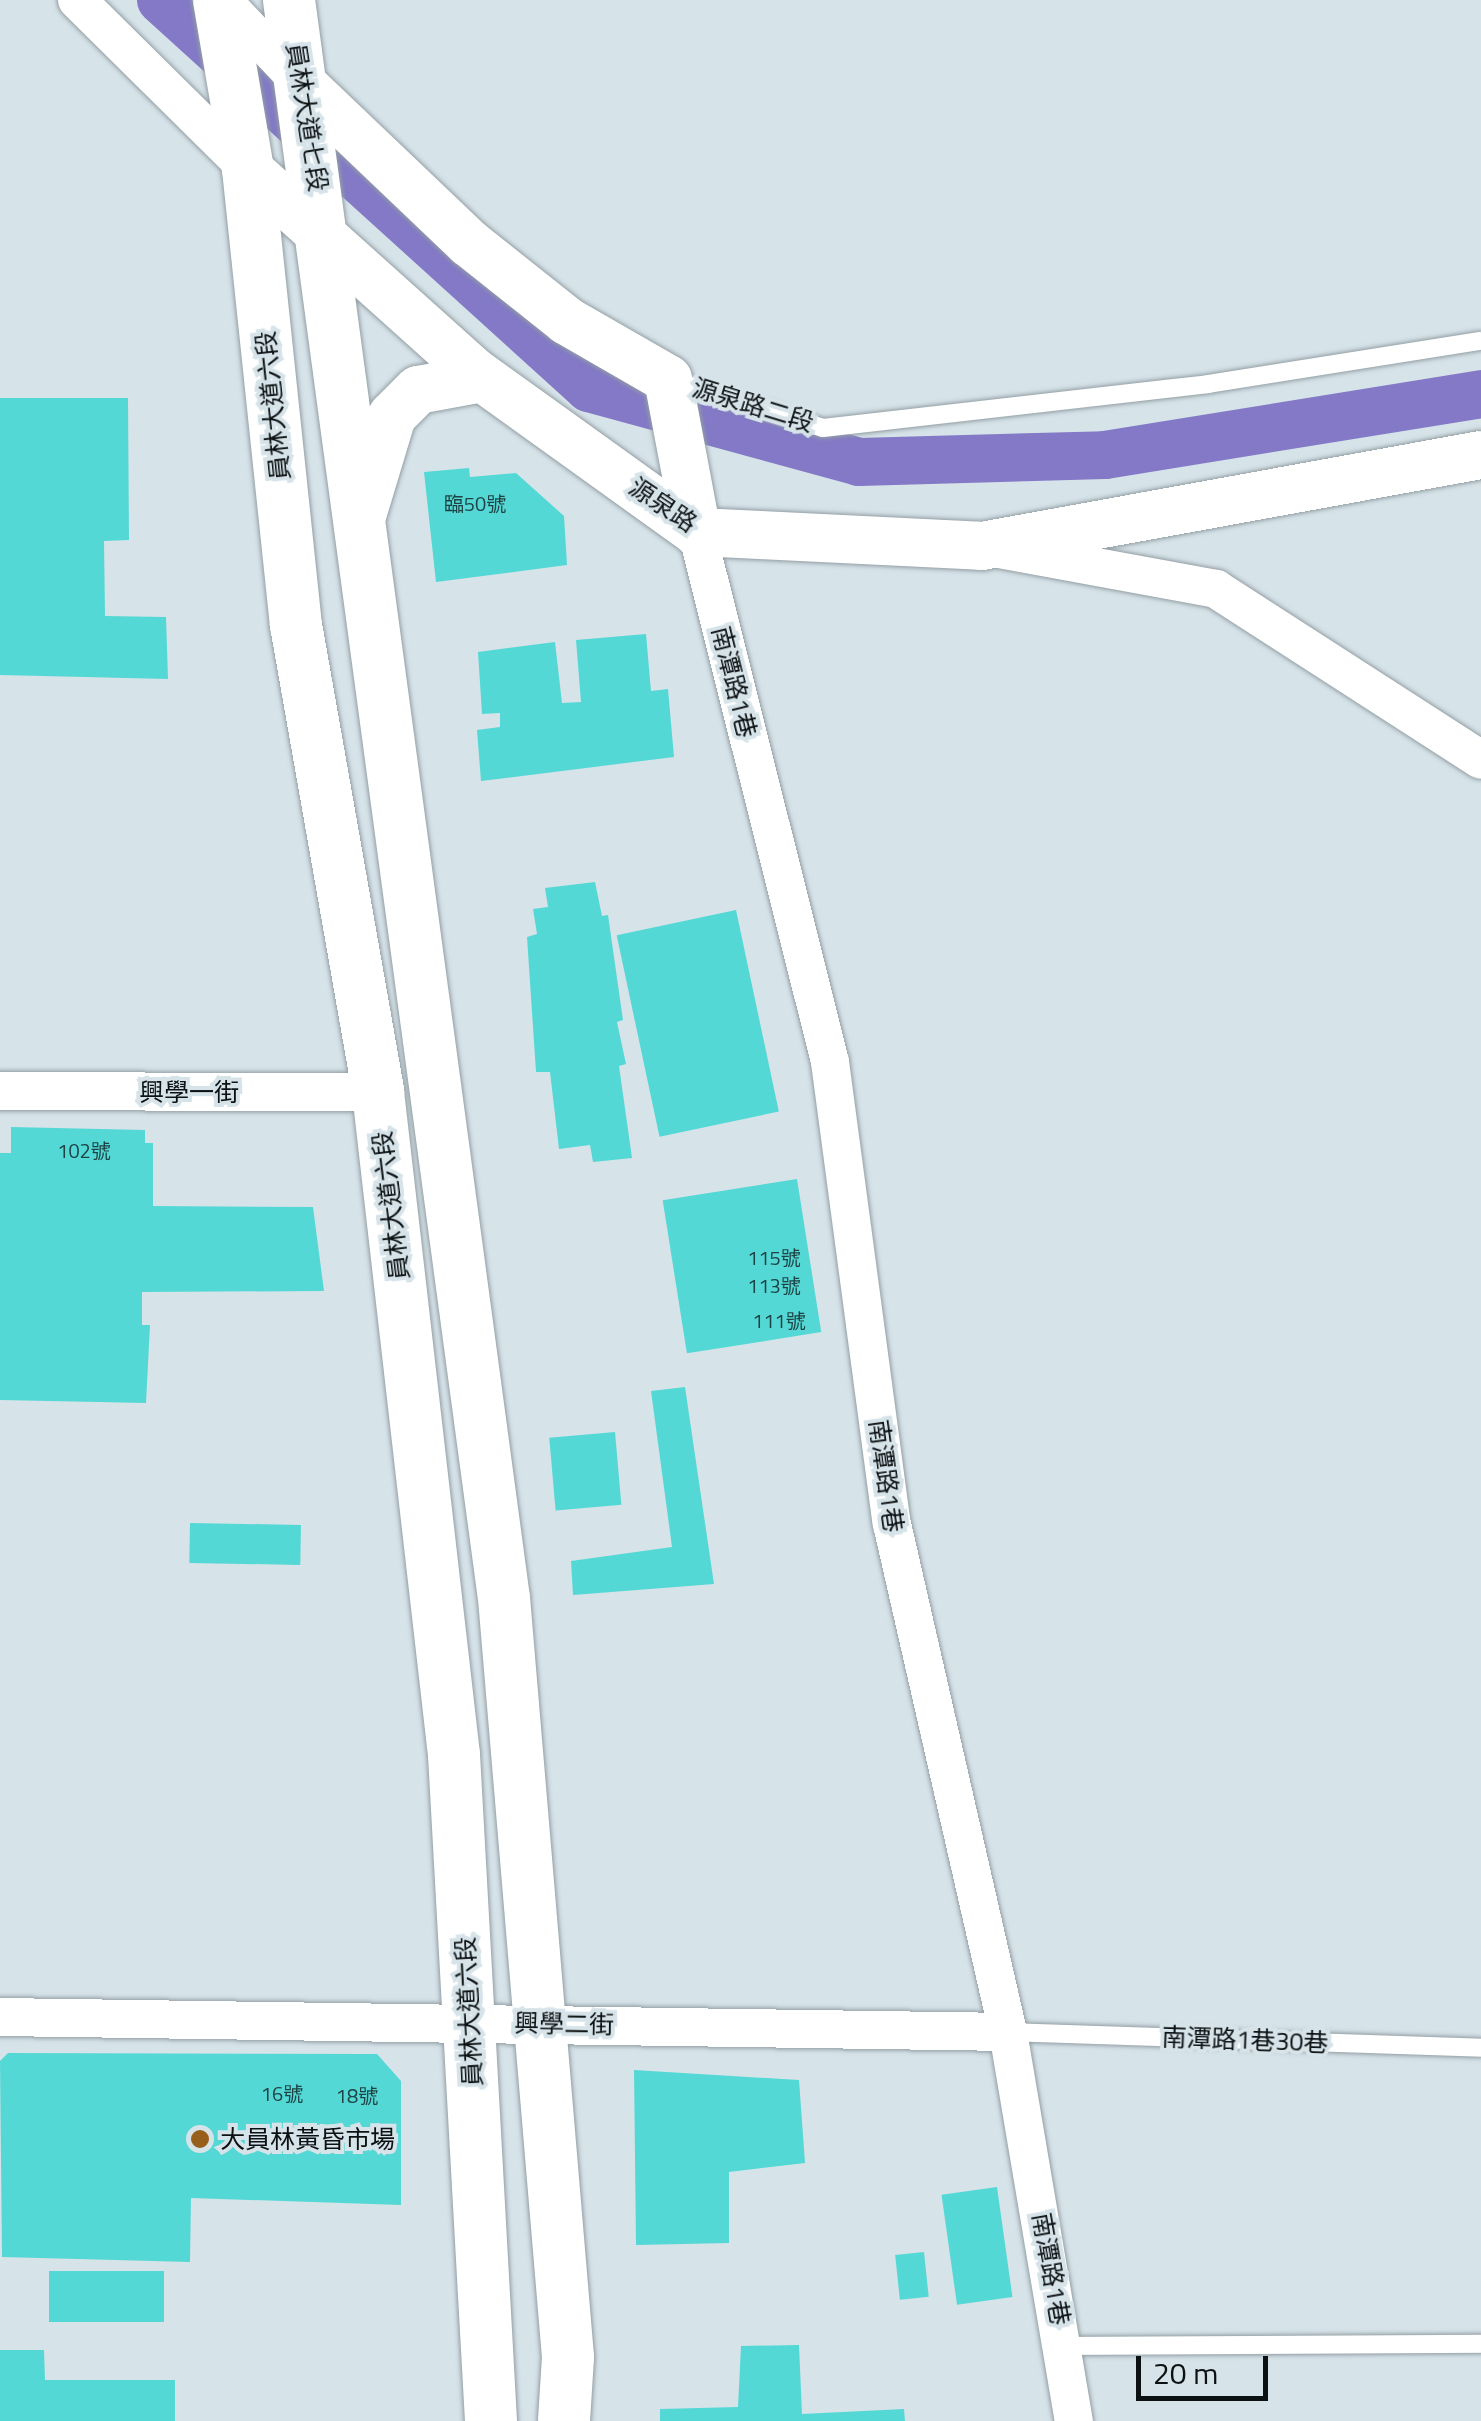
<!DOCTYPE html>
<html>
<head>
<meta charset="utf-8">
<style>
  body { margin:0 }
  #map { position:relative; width:1481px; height:2421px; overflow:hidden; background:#d6e3e9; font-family:"Titillium Web","Noto Sans TC",sans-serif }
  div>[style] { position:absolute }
  .canal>* { height:48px; margin:-24px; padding:0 24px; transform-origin:24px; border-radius:24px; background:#8379c6 }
  .building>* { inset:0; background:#54d8d5; transform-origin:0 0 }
  .roads { filter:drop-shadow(0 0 2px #939fa4) drop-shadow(0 0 2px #939fa4) }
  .service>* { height:18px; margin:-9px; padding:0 9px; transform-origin:9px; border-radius:9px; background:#fff }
  .minor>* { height:38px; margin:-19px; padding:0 19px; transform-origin:19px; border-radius:19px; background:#fff }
  .tertiary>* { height:48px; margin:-24px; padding:0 24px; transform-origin:24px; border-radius:24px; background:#fff }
  .secondary>* { height:52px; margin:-26px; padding:0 26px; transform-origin:26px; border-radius:26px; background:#fff }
  .dots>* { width:28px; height:28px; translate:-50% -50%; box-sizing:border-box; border:5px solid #d6e3e9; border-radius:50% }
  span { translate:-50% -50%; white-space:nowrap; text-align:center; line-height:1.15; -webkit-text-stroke:8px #d6e3e9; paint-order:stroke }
  .number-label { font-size:20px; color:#1e4344 }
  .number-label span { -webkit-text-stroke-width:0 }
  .street-label { font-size:25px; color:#0c1113 }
  .poi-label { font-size:25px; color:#0c1113 }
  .left { translate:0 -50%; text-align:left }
  .scale { position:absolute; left:1136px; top:2356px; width:132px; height:45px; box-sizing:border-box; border:5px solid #0c1113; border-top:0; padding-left:12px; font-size:30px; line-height:35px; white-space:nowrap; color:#0c1113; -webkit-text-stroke:8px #d6e3e9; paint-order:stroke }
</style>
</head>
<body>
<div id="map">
  <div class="canal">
    <i style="left:161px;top:0;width:578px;rotate:42.19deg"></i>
    <i style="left:589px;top:388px;width:280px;rotate:15.3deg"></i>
    <i style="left:859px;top:462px;width:246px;rotate:-1.6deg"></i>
    <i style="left:1105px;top:455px;width:381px;rotate:-9.2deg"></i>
  </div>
  <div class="building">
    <i style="clip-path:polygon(0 398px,128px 398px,129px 540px,104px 541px,105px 616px,166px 617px,168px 679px,0 675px)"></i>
    <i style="clip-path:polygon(469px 468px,470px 477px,516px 473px,564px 516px,567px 565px,436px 582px,424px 472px)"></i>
    <i style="clip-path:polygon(646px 634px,651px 691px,668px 689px,674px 757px,481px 781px,477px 730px,500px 727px,500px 713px,482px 714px,478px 652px,555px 642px,562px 703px,581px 702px,576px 640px)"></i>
    <i style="clip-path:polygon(595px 882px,602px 916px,608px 915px,623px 1020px,617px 1022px,626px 1064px,619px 1066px,632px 1158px,593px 1162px,590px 1145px,559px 1149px,550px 1072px,536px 1072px,527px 937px,537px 934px,533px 909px,548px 907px,545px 888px)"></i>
    <i style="left:736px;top:910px;width:206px;height:122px;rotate:78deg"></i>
    <i style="clip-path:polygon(11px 1127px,145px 1130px,145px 1143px,153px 1143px,153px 1206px,313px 1207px,324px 1291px,142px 1292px,142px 1325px,150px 1325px,146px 1403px,0 1400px,0 1153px,11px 1153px)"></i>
    <i style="left:797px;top:1179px;width:155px;height:136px;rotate:81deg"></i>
    <i style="clip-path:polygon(685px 1387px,714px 1584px,573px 1595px,571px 1561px,672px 1547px,651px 1391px)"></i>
    <i style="left:615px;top:1432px;width:73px;height:66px;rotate:85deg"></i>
    <i style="left:190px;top:1523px;width:111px;height:40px;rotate:1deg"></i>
    <i style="clip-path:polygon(8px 2053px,377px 2054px,401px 2081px,401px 2205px,191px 2198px,190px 2262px,2px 2257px,0 2061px)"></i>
    <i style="clip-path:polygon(634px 2070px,799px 2080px,805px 2163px,729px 2172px,729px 2243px,636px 2245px)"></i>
    <i style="left:997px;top:2187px;width:111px;height:56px;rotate:82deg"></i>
    <i style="left:924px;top:2252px;width:45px;height:29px;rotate:84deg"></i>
    <i style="left:49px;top:2271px;width:115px;height:51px"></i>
    <i style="clip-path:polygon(799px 2345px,802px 2414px,904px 2409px,905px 2421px,660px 2421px,660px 2409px,738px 2407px,741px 2346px)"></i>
    <i style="clip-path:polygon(0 2350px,44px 2350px,45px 2380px,175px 2380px,175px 2421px,0 2421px)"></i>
  </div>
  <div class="roads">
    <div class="service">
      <i style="left:675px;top:381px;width:155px;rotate:17.6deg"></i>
      <i style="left:823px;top:428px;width:388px;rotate:-6.5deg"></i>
      <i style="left:1208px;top:384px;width:276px;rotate:-9deg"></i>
      <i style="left:1008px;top:2032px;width:473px;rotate:1.9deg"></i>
      <i style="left:1065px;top:2346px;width:416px;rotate:-0.3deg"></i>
    </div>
    <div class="minor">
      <i style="left:77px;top:0;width:240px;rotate:44.7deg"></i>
      <i style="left:222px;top:0;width:115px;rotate:46.4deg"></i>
      <i style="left:697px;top:532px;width:546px;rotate:75.91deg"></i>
      <i style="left:830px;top:1062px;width:466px;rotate:82.4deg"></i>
      <i style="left:892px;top:1524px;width:521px;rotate:77.14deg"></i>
      <i style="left:1008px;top:2032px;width:395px;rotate:80.4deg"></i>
      <i style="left:999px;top:549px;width:221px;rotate:10.4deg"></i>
      <i style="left:1216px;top:589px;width:315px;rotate:32.8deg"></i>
      <i style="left:0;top:1091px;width:378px;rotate:0.2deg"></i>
      <i style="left:0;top:2017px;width:1008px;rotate:0.85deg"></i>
    </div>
    <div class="tertiary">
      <i style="left:301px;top:83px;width:232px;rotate:43.6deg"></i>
      <i style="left:469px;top:243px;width:125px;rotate:38.5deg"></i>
      <i style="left:567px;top:321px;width:116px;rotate:29.9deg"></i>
      <i style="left:668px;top:379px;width:156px;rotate:79.3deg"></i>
      <i style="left:248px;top:169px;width:302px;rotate:41.9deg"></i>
      <i style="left:473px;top:371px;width:276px;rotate:35.7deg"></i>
      <i style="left:697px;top:532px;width:285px;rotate:2.8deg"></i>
      <i style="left:982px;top:546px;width:507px;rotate:-10.34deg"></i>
      <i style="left:361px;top:519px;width:108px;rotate:-73.2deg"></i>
      <i style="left:392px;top:416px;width:37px;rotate:-45deg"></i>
      <i style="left:418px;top:390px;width:65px;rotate:-10.6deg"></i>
    </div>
    <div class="secondary">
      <i style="left:219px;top:0;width:171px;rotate:80.3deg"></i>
      <i style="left:248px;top:169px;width:459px;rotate:84deg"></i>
      <i style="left:296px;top:625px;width:474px;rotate:80deg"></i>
      <i style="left:378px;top:1092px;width:667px;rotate:83.46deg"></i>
      <i style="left:454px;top:1755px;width:667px;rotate:86.82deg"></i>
      <i style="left:289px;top:0;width:1612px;rotate:82.34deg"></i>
      <i style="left:504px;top:1598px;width:762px;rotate:85.18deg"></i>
      <i style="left:568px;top:2357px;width:64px;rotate:93.6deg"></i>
    </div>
  </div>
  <div class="dots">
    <i style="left:200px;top:2139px;background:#985f1c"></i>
  </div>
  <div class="number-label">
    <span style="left:475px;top:503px">臨50號</span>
    <span style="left:84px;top:1150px">102號</span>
    <span style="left:774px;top:1257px">115號</span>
    <span style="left:774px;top:1285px">113號</span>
    <span style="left:779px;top:1320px">111號</span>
    <span style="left:282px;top:2093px">16號</span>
    <span style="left:357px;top:2095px">18號</span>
  </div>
  <div class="street-label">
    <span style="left:307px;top:117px;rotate:81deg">員林大道七段</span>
    <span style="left:753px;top:405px;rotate:17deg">源泉路二段</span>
    <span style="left:273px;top:406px;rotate:-96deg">員林大道六段</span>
    <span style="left:663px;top:505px;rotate:34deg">源泉路</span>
    <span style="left:734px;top:682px;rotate:76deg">南潭路1巷</span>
    <span style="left:189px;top:1092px">興學一街</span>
    <span style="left:391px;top:1206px;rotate:-97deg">員林大道六段</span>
    <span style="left:886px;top:1476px;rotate:82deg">南潭路1巷</span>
    <span style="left:469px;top:2012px;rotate:-93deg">員林大道六段</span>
    <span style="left:564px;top:2024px;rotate:1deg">興學二街</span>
    <span style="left:1245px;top:2040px;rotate:2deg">南潭路1巷30巷</span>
    <span style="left:1051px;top:2269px;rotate:80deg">南潭路1巷</span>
  </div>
  <div class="poi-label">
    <span class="left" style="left:220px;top:2139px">大員林黃昏市場</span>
  </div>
  <div class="scale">20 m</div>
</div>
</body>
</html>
